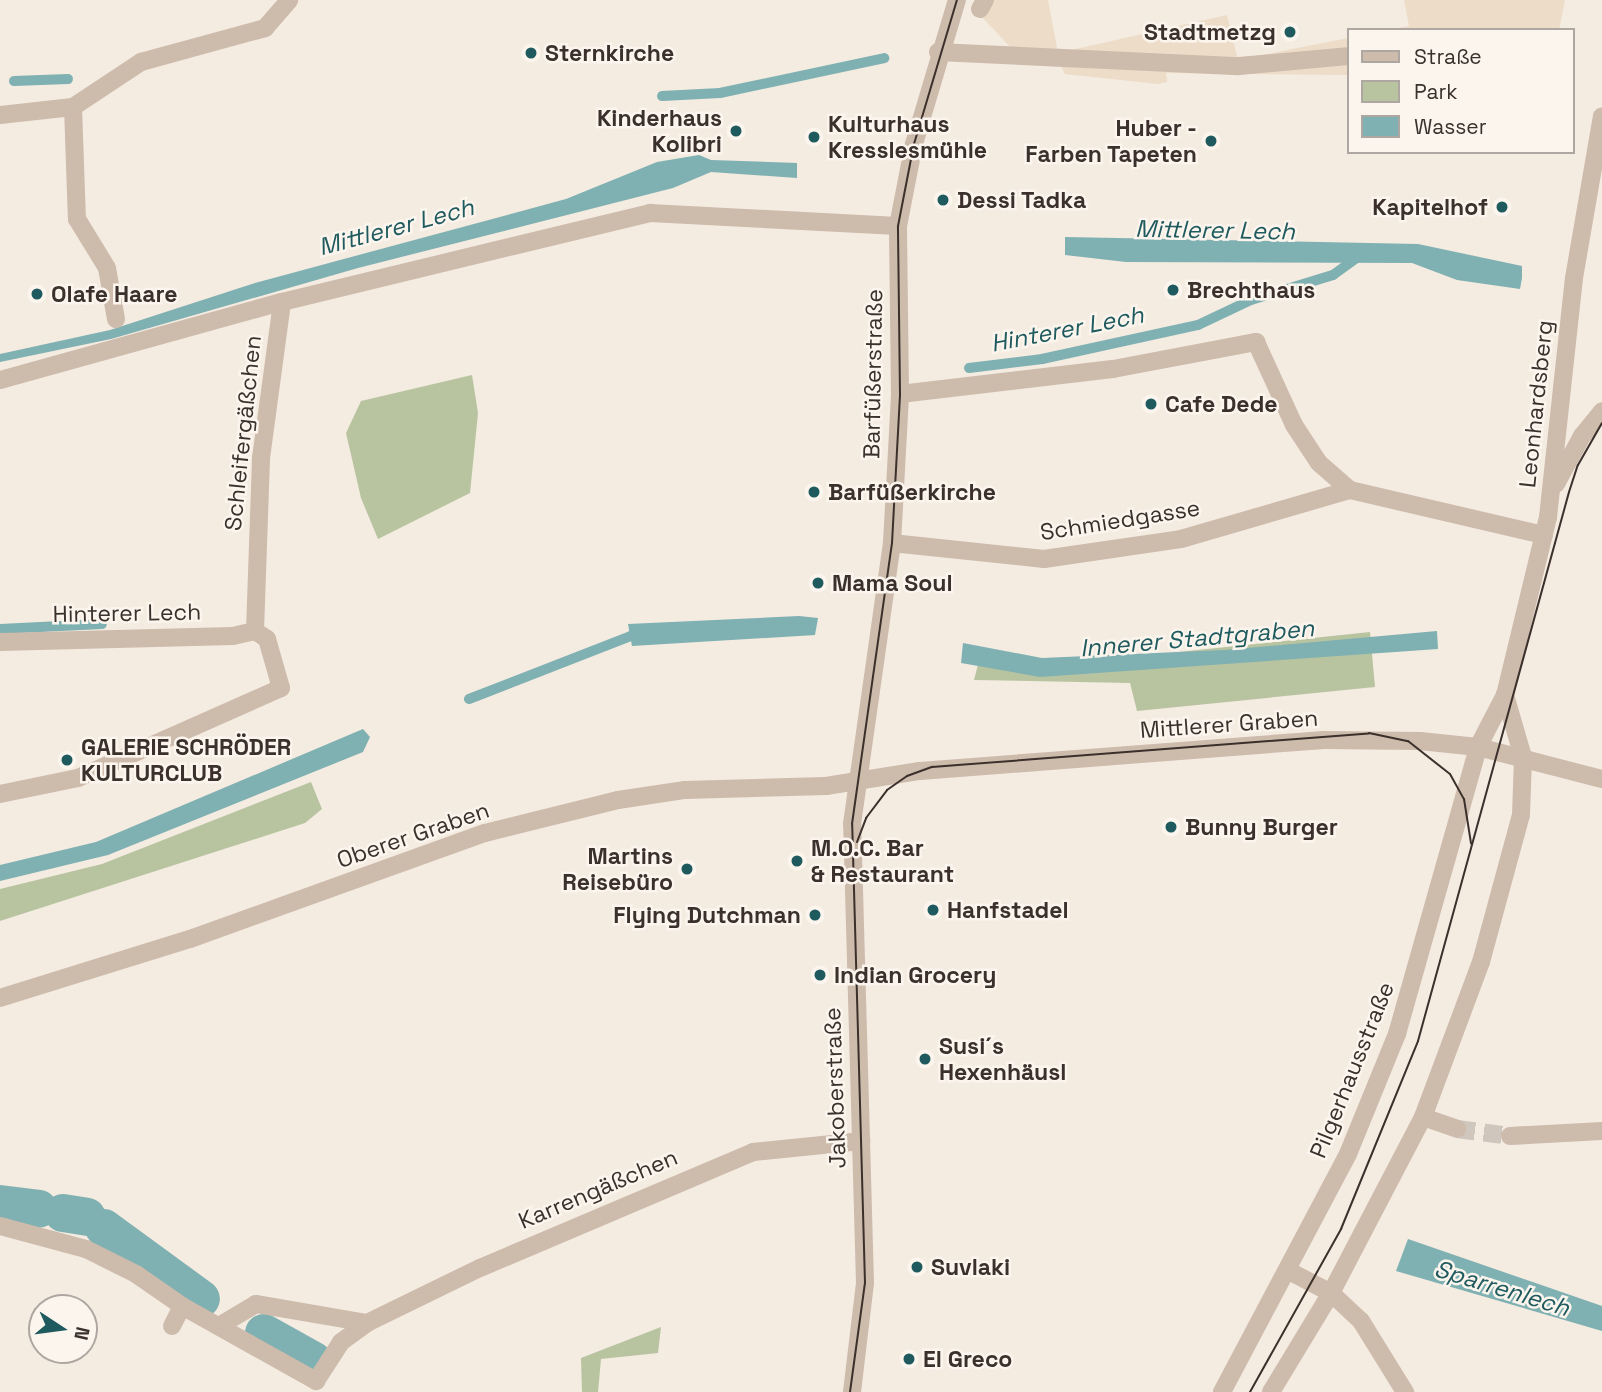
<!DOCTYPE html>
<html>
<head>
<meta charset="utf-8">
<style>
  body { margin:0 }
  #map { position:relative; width:1602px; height:1392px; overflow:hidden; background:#f4ebe1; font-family:"Space Grotesk",sans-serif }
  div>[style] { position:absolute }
  .green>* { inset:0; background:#b8c4a0 }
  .plaza>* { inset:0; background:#ecdcc8 }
  .water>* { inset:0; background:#7fb0b2 }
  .stream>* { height:10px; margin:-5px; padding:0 5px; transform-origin:5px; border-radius:5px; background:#7fb0b2 }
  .canal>* { height:38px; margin:-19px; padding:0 19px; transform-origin:19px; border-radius:19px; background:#7fb0b2 }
  .minor-tunnel>* { height:18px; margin-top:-9px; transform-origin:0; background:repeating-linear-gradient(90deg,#cfc6bd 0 18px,transparent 0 27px) }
  .minor>* { height:18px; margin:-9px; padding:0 9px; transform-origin:9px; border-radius:9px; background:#cdbbac }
  .tram>* { height:2px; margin:-1px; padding:0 1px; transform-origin:1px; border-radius:1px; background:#3b302b }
  .dots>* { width:19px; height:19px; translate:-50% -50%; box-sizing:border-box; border:4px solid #fbf5ee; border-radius:50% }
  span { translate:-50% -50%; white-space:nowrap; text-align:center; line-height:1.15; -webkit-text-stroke:5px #fbf5ee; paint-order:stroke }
  .poi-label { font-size:23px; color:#3b302b; font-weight:700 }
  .right { translate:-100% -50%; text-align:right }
  .left { translate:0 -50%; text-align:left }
  .street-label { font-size:23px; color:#3b302b }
  .water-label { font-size:24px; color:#1f5a5e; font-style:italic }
  .legend { position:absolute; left:1347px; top:28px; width:228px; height:126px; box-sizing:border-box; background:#fbf5ee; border:2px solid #aea6a0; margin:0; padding:9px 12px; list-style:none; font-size:21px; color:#3b302b }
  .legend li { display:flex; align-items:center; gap:14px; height:35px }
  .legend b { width:35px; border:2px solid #aea6a0 }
  .north { position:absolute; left:28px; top:1294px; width:70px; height:70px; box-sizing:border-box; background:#fbf5ee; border:2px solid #aea6a0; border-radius:50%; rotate:103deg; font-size:19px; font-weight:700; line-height:28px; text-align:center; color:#3b302b }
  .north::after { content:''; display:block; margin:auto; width:24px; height:32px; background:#1f5a5e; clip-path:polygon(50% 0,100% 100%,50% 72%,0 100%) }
</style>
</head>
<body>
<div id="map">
  <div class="green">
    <i style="clip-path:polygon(472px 375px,478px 413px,470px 493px,378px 539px,361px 498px,346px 433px,361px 401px)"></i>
    <i style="clip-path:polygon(1370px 632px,1375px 687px,1137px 711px,1130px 683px,974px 680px,981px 653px,1044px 666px)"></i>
    <i style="clip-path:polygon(311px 782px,322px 809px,305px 823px,0 921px,0 889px,102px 864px)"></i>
    <i style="clip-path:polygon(661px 1327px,658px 1353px,601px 1359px,598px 1392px,582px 1392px,581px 1358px)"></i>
  </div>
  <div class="plaza">
    <i style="clip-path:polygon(980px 0,1048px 0,1058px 53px,1227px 15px,1238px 60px,1348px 38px,1348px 75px,1166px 73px,1167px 82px,1158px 84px,1065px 74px,1059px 62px,1015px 52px,982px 17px)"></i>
    <i style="clip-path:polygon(1404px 0,1565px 0,1559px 30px,1391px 30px,1409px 26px)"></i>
  </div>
  <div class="water">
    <i style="clip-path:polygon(699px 155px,711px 160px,797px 163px,797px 178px,711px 172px,673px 188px,358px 268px,111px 339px,0 362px,0 354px,110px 330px,255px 283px,566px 199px,657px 162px)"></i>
    <i style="clip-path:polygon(1065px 237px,1418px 244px,1522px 266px,1522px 278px,1520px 289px,1457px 280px,1412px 263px,1126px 262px,1065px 255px)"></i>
    <i style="clip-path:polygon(799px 616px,818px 618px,815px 635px,632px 646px,628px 624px)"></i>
    <i style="clip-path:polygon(1437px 631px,1438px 649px,1040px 677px,961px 663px,963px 643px,1042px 658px,1224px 650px)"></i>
    <i style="clip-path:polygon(363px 729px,370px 737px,363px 752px,108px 855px,0 881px,0 865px,96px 842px)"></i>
    <i style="clip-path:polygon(1408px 1239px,1602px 1306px,1602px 1331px,1396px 1271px)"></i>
  </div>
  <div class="stream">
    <i style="left:14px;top:81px;width:54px;rotate:-2.1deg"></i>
    <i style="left:662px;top:96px;width:58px;rotate:-3deg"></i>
    <i style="left:720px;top:93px;width:168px;rotate:-12deg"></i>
    <i style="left:969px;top:368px;width:74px;rotate:-7deg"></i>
    <i style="left:1042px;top:359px;width:160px;rotate:-12.3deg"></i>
    <i style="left:1198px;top:325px;width:59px;rotate:-25.3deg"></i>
    <i style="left:1251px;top:300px;width:86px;rotate:-17deg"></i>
    <i style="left:1333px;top:275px;width:36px;rotate:-36deg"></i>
    <i style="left:0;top:629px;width:102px;rotate:-2.8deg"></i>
    <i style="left:469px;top:699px;width:174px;rotate:-21.3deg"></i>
    <i style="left:631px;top:636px;width:13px;rotate:-4deg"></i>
  </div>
  <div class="canal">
    <i style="left:0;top:1204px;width:39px;rotate:7deg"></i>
    <i style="left:63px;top:1213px;width:24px;rotate:9deg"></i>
    <i style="left:104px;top:1228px;width:120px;rotate:36.2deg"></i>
    <i style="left:264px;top:1333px;width:57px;rotate:29.2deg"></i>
  </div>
  <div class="minor-tunnel">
    <i style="left:1457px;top:1129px;width:53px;rotate:7.5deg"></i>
  </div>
  <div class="minor">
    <i style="left:980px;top:9px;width:10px;rotate:-61deg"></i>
    <i style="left:938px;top:52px;width:301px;rotate:2.7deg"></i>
    <i style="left:1239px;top:66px;width:109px;rotate:-5.2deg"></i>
    <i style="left:73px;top:107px;width:112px;rotate:88deg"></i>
    <i style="left:77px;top:219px;width:57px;rotate:58.5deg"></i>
    <i style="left:107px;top:268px;width:52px;rotate:80deg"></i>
    <i style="left:0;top:115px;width:73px;rotate:-6.3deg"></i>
    <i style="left:73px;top:107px;width:82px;rotate:-33.5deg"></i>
    <i style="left:141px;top:62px;width:129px;rotate:-15.3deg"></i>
    <i style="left:265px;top:28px;width:37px;rotate:-49deg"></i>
    <i style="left:0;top:380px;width:293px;rotate:-15.5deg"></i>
    <i style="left:282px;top:302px;width:379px;rotate:-13.6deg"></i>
    <i style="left:650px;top:213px;width:248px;rotate:3deg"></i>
    <i style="left:900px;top:394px;width:214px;rotate:-6.7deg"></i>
    <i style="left:1113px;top:369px;width:146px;rotate:-10.7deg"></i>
    <i style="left:1256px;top:342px;width:91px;rotate:65.4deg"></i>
    <i style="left:1294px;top:425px;width:45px;rotate:56.7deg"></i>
    <i style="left:1319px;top:463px;width:41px;rotate:41.1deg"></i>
    <i style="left:1350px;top:490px;width:199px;rotate:13.1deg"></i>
    <i style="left:1556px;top:484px;width:55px;rotate:-61.6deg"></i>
    <i style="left:1582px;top:436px;width:32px;rotate:-51deg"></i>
    <i style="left:892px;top:543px;width:153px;rotate:6deg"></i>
    <i style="left:1044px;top:559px;width:138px;rotate:-8.3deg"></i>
    <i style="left:1181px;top:539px;width:176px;rotate:-16.2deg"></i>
    <i style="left:255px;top:631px;width:173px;rotate:-88deg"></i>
    <i style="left:261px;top:458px;width:157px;rotate:-82.3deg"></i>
    <i style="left:0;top:642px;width:233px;rotate:-1.5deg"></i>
    <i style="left:233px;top:636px;width:23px;rotate:-13deg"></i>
    <i style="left:0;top:794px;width:80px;rotate:-11.6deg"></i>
    <i style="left:78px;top:778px;width:222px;rotate:-23.9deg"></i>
    <i style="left:281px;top:688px;width:51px;rotate:-105.9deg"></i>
    <i style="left:267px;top:639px;width:14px;rotate:-146deg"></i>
    <i style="left:0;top:998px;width:199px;rotate:-17.3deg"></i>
    <i style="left:190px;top:939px;width:313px;rotate:-19.8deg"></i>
    <i style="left:485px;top:833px;width:137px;rotate:-13.9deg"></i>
    <i style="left:618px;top:800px;width:68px;rotate:-8.5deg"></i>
    <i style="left:685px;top:790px;width:141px;rotate:-1.6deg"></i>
    <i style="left:826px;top:786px;width:95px;rotate:-9.1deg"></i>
    <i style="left:920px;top:771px;width:405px;rotate:-4.4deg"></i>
    <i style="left:1324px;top:740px;width:96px;rotate:0.6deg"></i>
    <i style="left:1420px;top:741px;width:58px;rotate:5.9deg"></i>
    <i style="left:1478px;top:747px;width:128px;rotate:14.5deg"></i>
    <i style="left:1423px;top:1117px;width:36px;rotate:19deg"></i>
    <i style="left:1510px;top:1136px;width:92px;rotate:-3.1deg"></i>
    <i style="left:0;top:1226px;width:89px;rotate:15deg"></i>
    <i style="left:86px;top:1249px;width:56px;rotate:26.6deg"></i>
    <i style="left:136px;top:1274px;width:56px;rotate:34.8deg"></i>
    <i style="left:182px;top:1306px;width:154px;rotate:29.2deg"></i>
    <i style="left:316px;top:1381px;width:46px;rotate:-57.3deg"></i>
    <i style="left:341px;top:1342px;width:32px;rotate:-36deg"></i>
    <i style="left:367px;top:1323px;width:113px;rotate:-170.3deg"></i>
    <i style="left:256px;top:1304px;width:43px;rotate:149.3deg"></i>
    <i style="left:1289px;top:1271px;width:47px;rotate:27.6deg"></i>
    <i style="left:1331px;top:1293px;width:41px;rotate:43deg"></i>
    <i style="left:1361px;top:1321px;width:84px;rotate:58.2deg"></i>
    <i style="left:367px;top:1323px;width:126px;rotate:-26deg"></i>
    <i style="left:480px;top:1268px;width:297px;rotate:-23deg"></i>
    <i style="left:753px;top:1152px;width:109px;rotate:-5.8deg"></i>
    <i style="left:172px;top:1326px;width:22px;rotate:-63deg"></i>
    <i style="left:852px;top:1392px;width:110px;rotate:-83.2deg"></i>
    <i style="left:865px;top:1283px;width:459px;rotate:-91.6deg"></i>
    <i style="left:852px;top:824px;width:284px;rotate:-81.9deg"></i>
    <i style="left:892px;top:543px;width:149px;rotate:-86.9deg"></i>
    <i style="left:900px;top:394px;width:168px;rotate:-90.7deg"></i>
    <i style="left:898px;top:226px;width:84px;rotate:-79deg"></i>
    <i style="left:914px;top:144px;width:150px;rotate:-73.4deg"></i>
    <i style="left:1222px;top:1392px;width:269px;rotate:-62.1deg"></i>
    <i style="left:1348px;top:1154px;width:130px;rotate:-67.8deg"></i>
    <i style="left:1397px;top:1034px;width:298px;rotate:-74.2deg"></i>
    <i style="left:1478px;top:747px;width:59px;rotate:-62.6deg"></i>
    <i style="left:1505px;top:695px;width:183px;rotate:-76.4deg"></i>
    <i style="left:1548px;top:517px;width:240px;rotate:-83.8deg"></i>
    <i style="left:1574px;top:278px;width:164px;rotate:-80.2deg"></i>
    <i style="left:1271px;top:1392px;width:116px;rotate:-58.8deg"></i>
    <i style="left:1331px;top:1293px;width:199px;rotate:-62.4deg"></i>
    <i style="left:1423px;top:1117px;width:165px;rotate:-69.5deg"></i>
    <i style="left:1481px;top:962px;width:152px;rotate:-74.8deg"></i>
    <i style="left:1521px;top:815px;width:58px;rotate:-88deg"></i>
    <i style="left:1523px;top:757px;width:65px;rotate:-106.2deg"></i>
  </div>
  <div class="tram">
    <i style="left:857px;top:842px;width:26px;rotate:-69deg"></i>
    <i style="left:866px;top:818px;width:35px;rotate:-53deg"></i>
    <i style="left:887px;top:790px;width:24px;rotate:-35deg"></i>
    <i style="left:907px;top:776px;width:27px;rotate:-20deg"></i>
    <i style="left:932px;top:767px;width:438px;rotate:-4.4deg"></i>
    <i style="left:1369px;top:733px;width:40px;rotate:12deg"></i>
    <i style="left:1408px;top:741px;width:53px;rotate:38.2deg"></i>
    <i style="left:1450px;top:774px;width:29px;rotate:61deg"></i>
    <i style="left:1464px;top:799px;width:45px;rotate:81deg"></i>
    <i style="left:850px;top:1392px;width:110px;rotate:-82.2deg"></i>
    <i style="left:865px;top:1283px;width:459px;rotate:-91.6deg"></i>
    <i style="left:852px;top:824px;width:284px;rotate:-81.9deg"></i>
    <i style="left:892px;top:543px;width:149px;rotate:-86.9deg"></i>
    <i style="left:900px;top:394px;width:168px;rotate:-90.7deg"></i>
    <i style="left:898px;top:226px;width:84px;rotate:-79deg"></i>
    <i style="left:914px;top:144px;width:150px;rotate:-73.4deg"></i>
    <i style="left:1250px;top:1392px;width:187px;rotate:-60.8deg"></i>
    <i style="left:1341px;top:1229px;width:203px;rotate:-67.7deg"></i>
    <i style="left:1418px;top:1041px;width:569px;rotate:-74.62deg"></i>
    <i style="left:1569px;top:492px;width:28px;rotate:-72deg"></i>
    <i style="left:1578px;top:465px;width:48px;rotate:-60.3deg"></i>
  </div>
  <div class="dots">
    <i style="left:1290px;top:32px;background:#1f5a5e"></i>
    <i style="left:531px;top:53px;background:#1f5a5e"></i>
    <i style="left:736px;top:131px;background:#1f5a5e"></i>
    <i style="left:814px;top:137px;background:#1f5a5e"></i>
    <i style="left:1211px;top:141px;background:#1f5a5e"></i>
    <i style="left:943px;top:200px;background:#1f5a5e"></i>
    <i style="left:1502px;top:207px;background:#1f5a5e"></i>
    <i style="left:1173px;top:290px;background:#1f5a5e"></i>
    <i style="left:37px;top:294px;background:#1f5a5e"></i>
    <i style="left:1151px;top:404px;background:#1f5a5e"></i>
    <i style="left:814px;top:492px;background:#1f5a5e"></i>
    <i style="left:818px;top:583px;background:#1f5a5e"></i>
    <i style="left:67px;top:760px;background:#1f5a5e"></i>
    <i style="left:1171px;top:827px;background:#1f5a5e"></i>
    <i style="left:797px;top:861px;background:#1f5a5e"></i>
    <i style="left:687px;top:869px;background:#1f5a5e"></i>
    <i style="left:933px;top:910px;background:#1f5a5e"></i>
    <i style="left:815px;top:915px;background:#1f5a5e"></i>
    <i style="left:820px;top:975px;background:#1f5a5e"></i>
    <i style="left:925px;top:1059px;background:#1f5a5e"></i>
    <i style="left:917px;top:1267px;background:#1f5a5e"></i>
    <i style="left:909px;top:1359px;background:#1f5a5e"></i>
  </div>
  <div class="poi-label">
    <span class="right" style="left:1276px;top:32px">Stadtmetzg</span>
    <span class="left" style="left:545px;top:53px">Sternkirche</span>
    <span class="right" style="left:722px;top:131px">Kinderhaus<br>Kolibri</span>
    <span class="left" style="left:828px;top:137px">Kulturhaus<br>Kresslesmühle</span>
    <span class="right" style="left:1197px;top:141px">Huber -<br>Farben Tapeten</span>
    <span class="left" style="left:957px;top:200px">Dessi Tadka</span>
    <span class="right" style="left:1488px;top:207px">Kapitelhof</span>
    <span class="left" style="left:1187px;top:290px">Brechthaus</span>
    <span class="left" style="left:51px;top:294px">Olafe Haare</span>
    <span class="left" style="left:1165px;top:404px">Cafe Dede</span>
    <span class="left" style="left:828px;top:492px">Barfüßerkirche</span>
    <span class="left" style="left:832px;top:583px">Mama Soul</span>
    <span class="left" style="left:81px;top:760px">GALERIE SCHRÖDER<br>KULTURCLUB</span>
    <span class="left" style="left:1185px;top:827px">Bunny Burger</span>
    <span class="left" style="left:811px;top:861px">M.O.C. Bar<br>&amp; Restaurant</span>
    <span class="right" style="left:673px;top:869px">Martins<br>Reisebüro</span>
    <span class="left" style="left:947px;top:910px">Hanfstadel</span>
    <span class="right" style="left:801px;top:915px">Flying Dutchman</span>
    <span class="left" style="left:834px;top:975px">Indian Grocery</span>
    <span class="left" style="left:939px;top:1059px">Susi´s<br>Hexenhäusl</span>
    <span class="left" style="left:931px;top:1267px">Suvlaki</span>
    <span class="left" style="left:923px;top:1359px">El Greco</span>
  </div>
  <div class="street-label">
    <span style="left:873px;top:374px;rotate:-89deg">Barfüßerstraße</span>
    <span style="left:1536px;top:404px;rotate:-84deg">Leonhardsberg</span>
    <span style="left:243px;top:433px;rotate:-84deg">Schleifergäßchen</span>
    <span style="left:1120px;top:520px;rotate:-9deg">Schmiedgasse</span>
    <span style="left:127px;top:613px;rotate:-1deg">Hinterer Lech</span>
    <span style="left:1229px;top:724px;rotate:-4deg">Mittlerer Graben</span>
    <span style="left:413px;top:835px;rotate:-19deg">Oberer Graben</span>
    <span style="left:1352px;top:1070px;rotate:-68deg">Pilgerhausstraße</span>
    <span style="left:835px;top:1088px;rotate:-92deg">Jakoberstraße</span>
    <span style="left:598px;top:1189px;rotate:-23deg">Karrengäßchen</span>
  </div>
  <div class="water-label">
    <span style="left:396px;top:227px;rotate:-15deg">Mittlerer Lech</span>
    <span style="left:1215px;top:230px;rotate:1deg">Mittlerer Lech</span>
    <span style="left:1067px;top:329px;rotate:-11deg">Hinterer Lech</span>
    <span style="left:1197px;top:638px;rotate:-5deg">Innerer Stadtgraben</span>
    <span style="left:1502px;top:1288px;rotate:17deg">Sparrenlech</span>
  </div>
  <ul class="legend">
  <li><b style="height:9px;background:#cdbbac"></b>Straße</li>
  <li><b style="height:19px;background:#b8c4a0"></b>Park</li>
  <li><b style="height:19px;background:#7fb0b2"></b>Wasser</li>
  </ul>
  <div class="north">N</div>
</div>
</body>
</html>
